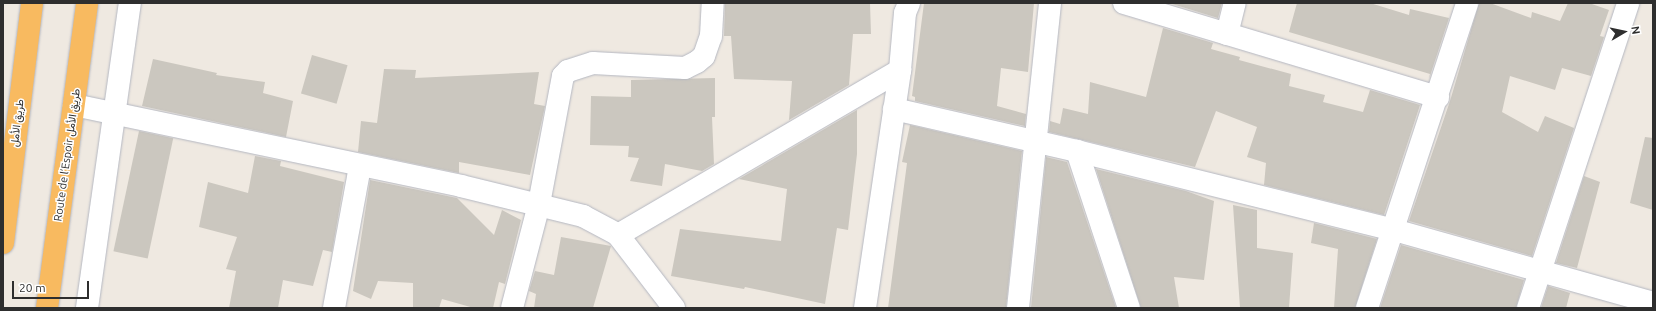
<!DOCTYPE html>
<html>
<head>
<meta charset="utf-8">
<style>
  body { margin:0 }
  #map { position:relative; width:1656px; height:311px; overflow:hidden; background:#efe9e1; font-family:Ubuntu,Vazirmatn,sans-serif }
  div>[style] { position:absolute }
  .building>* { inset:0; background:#cbc7bf; transform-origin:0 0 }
  .roads { filter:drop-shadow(0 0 1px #b4b7c1) drop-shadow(0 0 1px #b4b7c1) }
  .minor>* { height:22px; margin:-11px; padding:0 11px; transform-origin:11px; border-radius:11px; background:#fff }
  .trunk>* { height:22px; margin:-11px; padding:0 11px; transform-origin:11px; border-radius:11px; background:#f8ba60 }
  span { translate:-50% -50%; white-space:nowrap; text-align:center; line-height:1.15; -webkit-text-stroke:3px #fff; paint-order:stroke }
  .street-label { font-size:11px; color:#2e2e2e }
  .frame { position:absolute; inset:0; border:4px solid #2e2e2e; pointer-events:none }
  .north { position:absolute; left:1604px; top:12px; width:40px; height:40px; -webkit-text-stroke:3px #fff; paint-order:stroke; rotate:81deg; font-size:11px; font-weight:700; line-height:16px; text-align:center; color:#2e2e2e }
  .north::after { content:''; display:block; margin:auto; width:14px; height:18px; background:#2e2e2e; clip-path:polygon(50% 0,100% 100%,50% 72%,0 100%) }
  .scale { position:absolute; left:12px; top:281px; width:77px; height:18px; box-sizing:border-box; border:2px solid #2e2e2e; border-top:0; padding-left:5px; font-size:12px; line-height:14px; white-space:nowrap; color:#2e2e2e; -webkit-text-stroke:3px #fff; paint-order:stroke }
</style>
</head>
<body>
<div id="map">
  <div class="building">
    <i style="clip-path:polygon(725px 3px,870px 3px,871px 34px,853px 34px,849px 85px,789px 120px,792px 81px,734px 79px,731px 36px,724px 36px)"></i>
    <i style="clip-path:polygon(924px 3px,1034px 3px,1028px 72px,1001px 68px,997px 106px,1026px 114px,1025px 126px,915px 101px,915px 97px,912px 96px)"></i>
    <i style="clip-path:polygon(1169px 3px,1222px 3px,1218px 18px)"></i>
    <i style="clip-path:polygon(1297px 3px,1370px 3px,1409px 15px,1410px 9px,1449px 18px,1429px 79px,1430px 74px,1289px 32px)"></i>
    <i style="clip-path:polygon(1479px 3px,1490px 3px,1531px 18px,1532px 12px,1560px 21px,1568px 3px,1589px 3px,1609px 10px,1600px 36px,1604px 37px,1591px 76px,1562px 68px,1555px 90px,1510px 76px,1502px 112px,1538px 132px,1545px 116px,1574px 128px,1532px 256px,1409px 221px,1450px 101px)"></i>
    <i style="clip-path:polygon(1163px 28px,1213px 43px,1211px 49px,1240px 57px,1239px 60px,1291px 74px,1289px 86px,1325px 95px,1323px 102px,1363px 112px,1370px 90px,1420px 105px,1384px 215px,1264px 185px,1266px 163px,1247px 157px,1257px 127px,1216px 111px,1195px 167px,1049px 132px,1050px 121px,1060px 124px,1063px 108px,1088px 114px,1090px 82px,1146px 97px)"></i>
    <i style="left:312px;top:55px;width:37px;height:40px;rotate:16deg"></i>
    <i style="clip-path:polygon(153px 59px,217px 73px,216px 75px,265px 82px,263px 93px,293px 101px,286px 137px,142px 106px)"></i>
    <i style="clip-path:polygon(384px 69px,416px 70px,415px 78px,539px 72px,534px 104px,545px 106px,530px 175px,459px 162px,459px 173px,358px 152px,361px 121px,377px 123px)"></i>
    <i style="clip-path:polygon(715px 78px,715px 117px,712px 117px,714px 164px,702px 171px,665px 164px,662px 186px,630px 181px,639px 158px,628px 157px,629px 146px,590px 145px,591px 96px,631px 97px,631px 80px)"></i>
    <i style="clip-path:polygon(857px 110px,857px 154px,848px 230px,837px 228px,825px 304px,745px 287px,744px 289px,671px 276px,680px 229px,781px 241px,787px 189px,739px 179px)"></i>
    <i style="clip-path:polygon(910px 125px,1022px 151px,1006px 308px,888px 308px,907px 163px,902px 162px)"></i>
    <i style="left:139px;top:131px;width:35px;height:123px;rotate:12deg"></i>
    <i style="clip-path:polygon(1645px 137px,1653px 138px,1653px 210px,1630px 203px)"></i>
    <i style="clip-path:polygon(255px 156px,281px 161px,280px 166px,344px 182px,332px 252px,323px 250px,313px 286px,283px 280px,278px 308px,229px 308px,236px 271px,226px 269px,237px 237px,199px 227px,208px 182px,248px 193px)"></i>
    <i style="clip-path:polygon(1046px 157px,1067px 162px,1116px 308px,1031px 308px)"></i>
    <i style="clip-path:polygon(1096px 169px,1186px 191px,1214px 201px,1204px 280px,1174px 277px,1179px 308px,1141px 308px)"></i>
    <i style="clip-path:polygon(1584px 176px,1600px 182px,1577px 268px,1556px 263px)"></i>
    <i style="clip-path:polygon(370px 180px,457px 198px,494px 235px,502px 210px,521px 220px,505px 284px,499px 282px,493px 308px,474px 308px,442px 299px,439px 308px,413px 308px,413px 283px,378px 281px,371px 299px,353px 291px)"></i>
    <i style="clip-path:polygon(1233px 205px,1257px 210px,1257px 248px,1293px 253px,1289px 308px,1240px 308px)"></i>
    <i style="clip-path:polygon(1314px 223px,1377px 239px,1355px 308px,1334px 308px,1338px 249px,1311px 243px)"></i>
    <i style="clip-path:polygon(561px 237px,611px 246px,593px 308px,534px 308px,536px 294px,529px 291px,535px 271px,554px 275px)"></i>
    <i style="clip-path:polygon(1401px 245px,1524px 280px,1516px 308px,1380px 308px)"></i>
    <i style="clip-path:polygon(1548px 286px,1570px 293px,1566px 308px,1541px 308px)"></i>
  </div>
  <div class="roads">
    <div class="minor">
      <i style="left:1124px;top:3px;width:328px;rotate:16.7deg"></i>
      <i style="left:1227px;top:34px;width:32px;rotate:-76deg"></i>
      <i style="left:74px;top:105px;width:395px;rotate:11.8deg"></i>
      <i style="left:461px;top:186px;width:126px;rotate:13.8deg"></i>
      <i style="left:583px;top:216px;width:40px;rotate:28deg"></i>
      <i style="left:618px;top:235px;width:92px;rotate:52.5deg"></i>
      <i style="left:894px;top:109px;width:188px;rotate:12.9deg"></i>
      <i style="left:1077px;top:151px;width:327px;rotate:14deg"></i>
      <i style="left:1394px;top:230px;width:269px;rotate:15.7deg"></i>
      <i style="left:1077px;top:151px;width:165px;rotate:71.7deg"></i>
      <i style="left:618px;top:235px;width:327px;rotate:-30.3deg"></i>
      <i style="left:87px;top:308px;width:308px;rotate:-82deg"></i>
      <i style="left:334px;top:308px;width:144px;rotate:-79.6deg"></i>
      <i style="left:512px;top:308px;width:107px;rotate:-75.4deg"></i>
      <i style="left:539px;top:204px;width:130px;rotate:-79.4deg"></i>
      <i style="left:563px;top:76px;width:7px;rotate:-45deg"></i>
      <i style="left:568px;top:71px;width:26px;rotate:-18deg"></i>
      <i style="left:593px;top:63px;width:92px;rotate:3.1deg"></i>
      <i style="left:685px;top:68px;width:13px;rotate:-27deg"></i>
      <i style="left:697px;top:62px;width:9px;rotate:-41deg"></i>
      <i style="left:704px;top:56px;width:21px;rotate:-71deg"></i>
      <i style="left:711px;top:36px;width:33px;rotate:-87deg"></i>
      <i style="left:865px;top:308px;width:241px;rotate:-81.6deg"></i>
      <i style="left:900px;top:70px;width:57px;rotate:-85deg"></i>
      <i style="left:905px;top:13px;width:11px;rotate:-68deg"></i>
      <i style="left:1018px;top:308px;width:307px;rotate:-84deg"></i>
      <i style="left:1367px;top:308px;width:321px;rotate:-71.8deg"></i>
      <i style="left:1528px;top:308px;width:321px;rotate:-71.8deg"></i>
    </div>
    <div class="trunk">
      <i style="left:3px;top:243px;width:242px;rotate:-83.1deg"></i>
      <i style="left:47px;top:308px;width:308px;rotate:-82.5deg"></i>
    </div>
  </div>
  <div class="street-label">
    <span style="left:17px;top:123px;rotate:-83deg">طريق الأمل</span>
    <span style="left:67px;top:155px;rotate:-82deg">Route de l’Espoir طريق الأمل</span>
  </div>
  <div class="frame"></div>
  <div class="north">N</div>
  <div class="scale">20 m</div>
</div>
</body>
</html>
